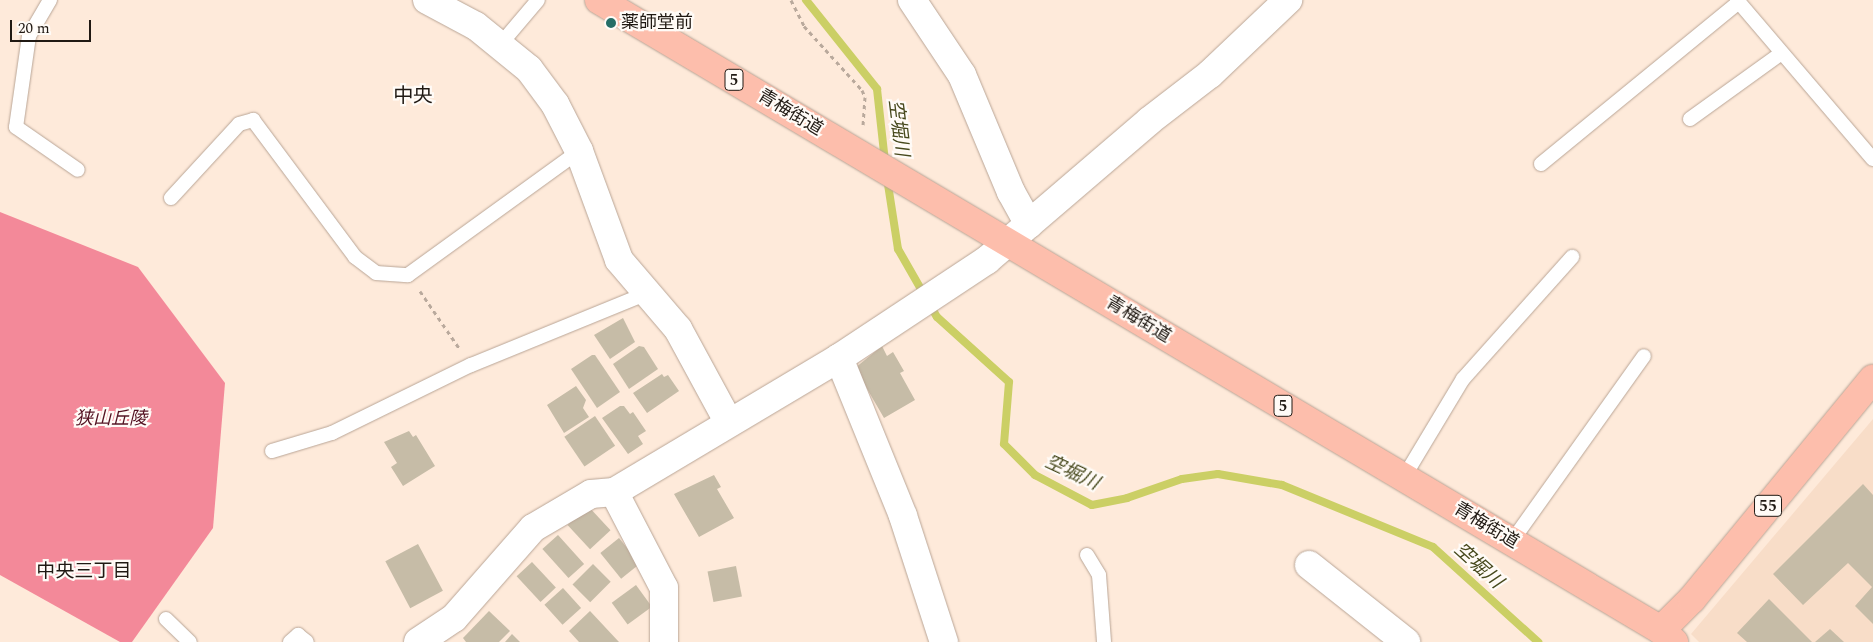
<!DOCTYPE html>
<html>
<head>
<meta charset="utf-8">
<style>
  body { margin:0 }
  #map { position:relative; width:1873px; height:642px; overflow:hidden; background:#feeada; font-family:Spectral,"Noto Sans JP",serif }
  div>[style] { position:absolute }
  .built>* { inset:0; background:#f8ddc8 }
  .forest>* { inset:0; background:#f38999 }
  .stream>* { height:8px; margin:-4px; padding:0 4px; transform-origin:4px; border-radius:4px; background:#cbcf65 }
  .building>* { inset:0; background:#c6bca7; transform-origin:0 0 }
  .path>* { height:3px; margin-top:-1.5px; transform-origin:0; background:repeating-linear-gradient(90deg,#b9a99c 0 4px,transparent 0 8px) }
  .roads { filter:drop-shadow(0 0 1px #b9a596) drop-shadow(0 0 1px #b9a596) }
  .service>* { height:14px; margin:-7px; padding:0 7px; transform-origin:7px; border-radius:7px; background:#fff }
  .minor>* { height:28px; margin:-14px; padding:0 14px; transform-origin:14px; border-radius:14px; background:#fff }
  .primary>* { height:28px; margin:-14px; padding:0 14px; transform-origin:14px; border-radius:14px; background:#fdbeac }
  .dots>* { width:14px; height:14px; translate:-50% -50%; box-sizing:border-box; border:2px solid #fffbf7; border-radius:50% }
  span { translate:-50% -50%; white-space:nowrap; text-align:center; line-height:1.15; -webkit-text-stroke:4.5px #fffbf7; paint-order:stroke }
  .shield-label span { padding:1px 4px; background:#fffbf7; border:1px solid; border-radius:4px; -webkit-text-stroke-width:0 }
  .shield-label { font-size:16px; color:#201913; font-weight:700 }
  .poi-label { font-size:18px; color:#201913 }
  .left { translate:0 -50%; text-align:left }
  .street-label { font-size:18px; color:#201913 }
  .park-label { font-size:18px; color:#531121; font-style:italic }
  .water-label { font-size:19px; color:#47491d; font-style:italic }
  .neighbourhood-label { font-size:19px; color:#201913 }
  .quarter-label { font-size:20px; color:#201913 }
  .scale { position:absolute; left:10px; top:20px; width:81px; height:22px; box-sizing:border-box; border:2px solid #201913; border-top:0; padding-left:6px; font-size:15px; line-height:18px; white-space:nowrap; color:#201913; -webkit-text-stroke:4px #fffbf7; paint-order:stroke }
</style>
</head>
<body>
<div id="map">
  <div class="built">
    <i style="clip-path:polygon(1873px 419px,1873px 642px,1699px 642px,1691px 634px)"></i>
  </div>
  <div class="forest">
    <i style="clip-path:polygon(0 212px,138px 267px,225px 383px,213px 528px,132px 642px,120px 642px,0 575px)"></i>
  </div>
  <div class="stream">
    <i style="left:806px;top:0;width:114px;rotate:51.4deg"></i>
    <i style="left:877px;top:89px;width:72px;rotate:83.7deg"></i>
    <i style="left:887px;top:178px;width:72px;rotate:81.2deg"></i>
    <i style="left:898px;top:249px;width:78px;rotate:60.2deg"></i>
    <i style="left:937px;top:317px;width:97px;rotate:42.1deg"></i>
    <i style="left:1009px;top:382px;width:62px;rotate:94.6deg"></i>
    <i style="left:1004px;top:444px;width:44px;rotate:45deg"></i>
    <i style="left:1035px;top:475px;width:64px;rotate:27.8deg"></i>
    <i style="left:1092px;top:505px;width:36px;rotate:-11deg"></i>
    <i style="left:1127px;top:498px;width:58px;rotate:-19.1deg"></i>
    <i style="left:1182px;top:479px;width:36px;rotate:-8deg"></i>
    <i style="left:1218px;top:474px;width:65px;rotate:9.8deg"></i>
    <i style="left:1282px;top:485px;width:163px;rotate:22.3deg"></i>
    <i style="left:1433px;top:547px;width:142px;rotate:42.1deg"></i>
  </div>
  <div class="building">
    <i style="clip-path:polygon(623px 318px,635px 342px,610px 359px,594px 335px)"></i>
    <i style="clip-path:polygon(639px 346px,644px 347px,658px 369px,629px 389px,613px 364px)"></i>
    <i style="clip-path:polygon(882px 346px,887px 356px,893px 352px,904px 371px,900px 373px,915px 400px,884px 418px,855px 368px)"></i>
    <i style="clip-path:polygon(592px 355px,595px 355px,620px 392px,597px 408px,571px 369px)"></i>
    <i style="clip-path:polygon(662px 374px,664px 377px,668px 375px,679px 391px,647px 413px,633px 393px)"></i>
    <i style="clip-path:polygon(576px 386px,586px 400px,583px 408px,589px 417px,564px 433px,547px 405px)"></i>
    <i style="clip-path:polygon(620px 406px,624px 406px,630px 414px,633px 412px,646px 431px,638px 436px,643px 444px,628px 454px,602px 418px)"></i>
    <i style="left:595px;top:416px;width:36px;height:37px;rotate:56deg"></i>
    <i style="clip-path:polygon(409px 431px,413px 437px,416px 435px,435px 466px,403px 486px,391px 467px,397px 463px,384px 442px)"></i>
    <i style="clip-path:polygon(714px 475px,721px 487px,717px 489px,734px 518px,699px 537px,674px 494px)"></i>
    <i style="clip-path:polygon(1863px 484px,1873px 495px,1873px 624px,1855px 606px,1872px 587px,1848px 563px,1803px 605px,1773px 574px)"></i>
    <i style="left:588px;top:506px;width:33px;height:28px;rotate:47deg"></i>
    <i style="left:558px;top:535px;width:39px;height:21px;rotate:48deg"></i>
    <i style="left:619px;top:538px;width:33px;height:24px;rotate:51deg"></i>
    <i style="left:418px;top:544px;width:53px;height:37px;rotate:62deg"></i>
    <i style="left:532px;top:562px;width:35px;height:21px;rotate:47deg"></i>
    <i style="left:593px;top:564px;width:25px;height:29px;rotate:45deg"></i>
    <i style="left:736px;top:566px;width:31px;height:29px;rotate:79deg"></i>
    <i style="left:636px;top:585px;width:27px;height:30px;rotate:54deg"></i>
    <i style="left:563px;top:588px;width:27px;height:25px;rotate:48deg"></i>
    <i style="clip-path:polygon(1769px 599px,1812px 642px,1747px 642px,1737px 633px)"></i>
    <i style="clip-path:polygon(489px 611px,510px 631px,499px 642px,466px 642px,463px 638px)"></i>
    <i style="clip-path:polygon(590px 611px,619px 642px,579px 642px,569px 631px)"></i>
    <i style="clip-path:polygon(1830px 629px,1844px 642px,1815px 642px)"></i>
    <i style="clip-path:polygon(512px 634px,520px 642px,505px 642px)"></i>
  </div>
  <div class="path">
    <i style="left:791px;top:0;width:29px;rotate:63deg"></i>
    <i style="left:804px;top:26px;width:86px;rotate:47.8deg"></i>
    <i style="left:862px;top:90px;width:8px;rotate:67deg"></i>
    <i style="left:865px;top:97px;width:28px;rotate:94deg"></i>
    <i style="left:420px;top:291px;width:69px;rotate:55.6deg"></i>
  </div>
  <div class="roads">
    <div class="service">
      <i style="left:50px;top:0;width:42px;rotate:120.3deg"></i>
      <i style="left:29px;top:36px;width:92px;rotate:98.1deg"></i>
      <i style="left:16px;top:127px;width:75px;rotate:34.7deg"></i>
      <i style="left:1737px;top:0;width:209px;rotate:49.5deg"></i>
      <i style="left:499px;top:46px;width:60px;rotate:-49.7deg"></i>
      <i style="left:1690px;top:119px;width:111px;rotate:-35.8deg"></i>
      <i style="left:1541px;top:164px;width:256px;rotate:-39.3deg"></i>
      <i style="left:171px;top:198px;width:100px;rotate:-47.4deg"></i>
      <i style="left:239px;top:124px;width:15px;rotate:-16deg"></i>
      <i style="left:253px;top:120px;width:171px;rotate:53.3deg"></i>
      <i style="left:355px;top:257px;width:26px;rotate:37deg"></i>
      <i style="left:376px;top:273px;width:32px;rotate:4deg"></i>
      <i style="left:408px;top:275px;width:211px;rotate:-35.9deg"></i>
      <i style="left:272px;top:451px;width:63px;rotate:-16.7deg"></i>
      <i style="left:332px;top:433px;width:155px;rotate:-26.1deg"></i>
      <i style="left:471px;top:365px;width:193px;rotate:-22.2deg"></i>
      <i style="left:1404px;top:477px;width:114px;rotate:-59deg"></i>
      <i style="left:1463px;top:379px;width:164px;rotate:-48.2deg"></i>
      <i style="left:1512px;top:541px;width:227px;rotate:-54.5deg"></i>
      <i style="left:1087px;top:555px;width:23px;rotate:59deg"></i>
      <i style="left:1099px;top:575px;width:67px;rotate:85.7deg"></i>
      <i style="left:166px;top:619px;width:33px;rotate:44deg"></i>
      <i style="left:290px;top:642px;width:11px;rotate:-41deg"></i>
      <i style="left:298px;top:635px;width:11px;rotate:38deg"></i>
    </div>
    <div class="minor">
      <i style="left:427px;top:0;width:55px;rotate:28deg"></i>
      <i style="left:476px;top:26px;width:68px;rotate:39.1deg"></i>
      <i style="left:529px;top:69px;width:44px;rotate:53.4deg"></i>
      <i style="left:555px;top:104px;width:53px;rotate:62.9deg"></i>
      <i style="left:579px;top:151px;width:116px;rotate:69.8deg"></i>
      <i style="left:619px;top:260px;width:91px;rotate:49.5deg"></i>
      <i style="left:678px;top:329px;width:105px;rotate:61.5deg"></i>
      <i style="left:912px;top:0;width:90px;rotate:56.3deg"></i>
      <i style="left:962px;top:75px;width:127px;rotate:67.3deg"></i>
      <i style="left:1011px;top:192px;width:37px;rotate:61deg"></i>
      <i style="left:839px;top:358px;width:170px;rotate:67.9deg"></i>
      <i style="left:903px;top:516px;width:133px;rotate:72deg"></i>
      <i style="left:614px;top:492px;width:108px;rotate:62.5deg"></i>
      <i style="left:664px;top:588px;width:54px;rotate:90deg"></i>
      <i style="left:1309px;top:565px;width:124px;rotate:38.4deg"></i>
      <i style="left:418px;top:642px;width:43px;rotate:-33.7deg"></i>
      <i style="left:454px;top:618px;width:120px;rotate:-48.7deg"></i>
      <i style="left:533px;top:528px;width:67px;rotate:-30.4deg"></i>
      <i style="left:591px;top:494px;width:23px;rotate:-5deg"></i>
      <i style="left:614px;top:492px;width:262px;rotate:-30.8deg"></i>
      <i style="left:839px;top:358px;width:178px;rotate:-33.5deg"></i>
      <i style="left:987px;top:260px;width:213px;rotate:-40.6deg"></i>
      <i style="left:1149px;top:121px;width:77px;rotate:-37.6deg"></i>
      <i style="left:1210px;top:74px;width:108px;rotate:-43.5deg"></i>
    </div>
    <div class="primary">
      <i style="left:599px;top:0;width:1235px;rotate:30.68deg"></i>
      <i style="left:1661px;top:630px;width:18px;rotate:43deg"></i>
      <i style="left:1661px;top:630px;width:44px;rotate:-45deg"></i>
      <i style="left:1692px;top:599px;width:285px;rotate:-50.6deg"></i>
    </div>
  </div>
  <div class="dots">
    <i style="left:611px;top:23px;background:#266e67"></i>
  </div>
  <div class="shield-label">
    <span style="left:734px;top:80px">5</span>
    <span style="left:1283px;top:406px">5</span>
    <span style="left:1768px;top:506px">55</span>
  </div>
  <div class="poi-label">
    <span class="left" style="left:621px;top:23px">薬師堂前</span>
  </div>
  <div class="street-label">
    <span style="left:790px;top:113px;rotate:31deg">青梅街道</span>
    <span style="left:1138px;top:320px;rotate:31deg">青梅街道</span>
    <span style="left:1486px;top:526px;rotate:31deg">青梅街道</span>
  </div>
  <div class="park-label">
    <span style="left:111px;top:419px">狭山丘陵</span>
  </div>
  <div class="water-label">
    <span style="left:898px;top:128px;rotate:83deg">空堀川</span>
    <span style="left:1072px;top:473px;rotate:25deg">空堀川</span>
    <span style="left:1478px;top:566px;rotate:42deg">空堀川</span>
  </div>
  <div class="neighbourhood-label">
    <span style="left:84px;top:572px">中央三丁目</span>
  </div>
  <div class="quarter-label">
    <span style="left:413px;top:96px">中央</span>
  </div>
  <div class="scale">20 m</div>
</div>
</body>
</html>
